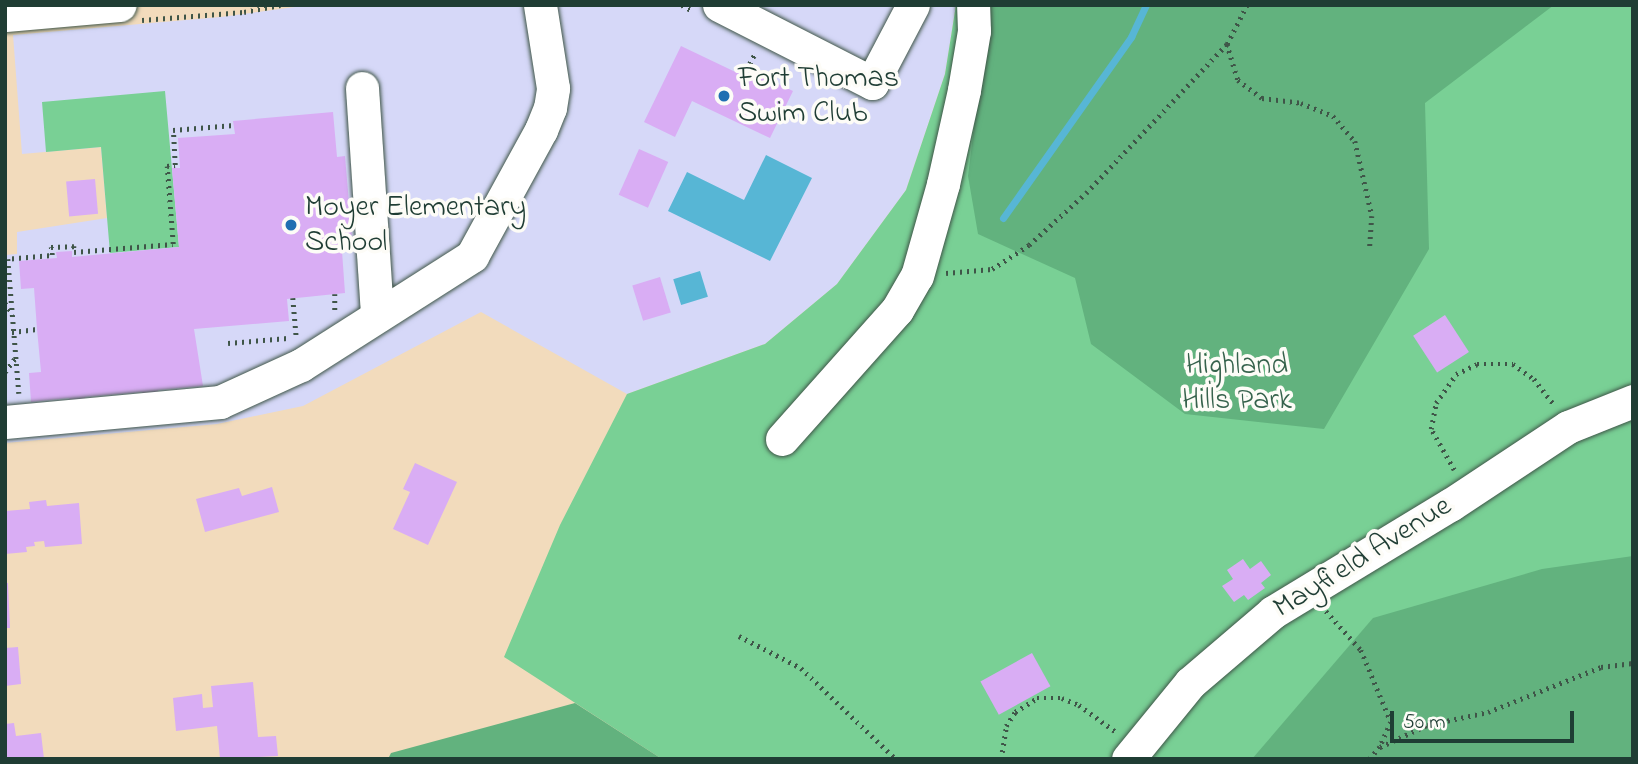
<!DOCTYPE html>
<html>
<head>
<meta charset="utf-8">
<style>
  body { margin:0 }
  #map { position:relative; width:1638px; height:764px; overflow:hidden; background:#f2dbbc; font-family:"Indie Flower",sans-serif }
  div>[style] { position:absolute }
  .built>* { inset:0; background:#d6d8f8 }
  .green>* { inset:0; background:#79d095 }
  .forest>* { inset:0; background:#62b27e }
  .water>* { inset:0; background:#57b6d5; transform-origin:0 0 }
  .stream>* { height:7px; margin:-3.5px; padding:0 3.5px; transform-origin:3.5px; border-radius:3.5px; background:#57b6d5 }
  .building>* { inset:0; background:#d9adf4; transform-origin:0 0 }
  .path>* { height:4.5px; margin-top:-2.25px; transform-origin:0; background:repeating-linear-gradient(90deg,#3f5548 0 2px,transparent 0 7px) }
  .roads { filter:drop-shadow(0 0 2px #3f5548) drop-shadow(0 0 2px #3f5548) }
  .minor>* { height:33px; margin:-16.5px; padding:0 16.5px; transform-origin:16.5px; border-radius:16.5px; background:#fff }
  .dots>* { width:19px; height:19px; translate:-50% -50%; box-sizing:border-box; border:4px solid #fdfcf7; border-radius:50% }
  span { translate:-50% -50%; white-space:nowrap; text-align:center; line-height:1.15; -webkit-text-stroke:7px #fdfcf7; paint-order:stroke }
  .poi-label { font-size:30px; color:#1f3d34 }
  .left { translate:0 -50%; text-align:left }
  .park-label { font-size:30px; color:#36624c }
  .street-label { font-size:30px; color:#1f3d34 }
  .frame { position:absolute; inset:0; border:7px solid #1f3d34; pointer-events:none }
  .scale { position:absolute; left:1390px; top:711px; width:184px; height:32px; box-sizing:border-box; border:4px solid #1f3d34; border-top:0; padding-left:9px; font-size:21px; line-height:24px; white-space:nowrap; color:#1f3d34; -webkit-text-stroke:5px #fdfcf7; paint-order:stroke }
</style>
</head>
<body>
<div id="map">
  <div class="built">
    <i style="clip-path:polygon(310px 5px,956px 5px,945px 74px,906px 190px,837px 284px,765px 344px,627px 394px,481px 312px,303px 406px,217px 424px,5px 443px,5px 255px,17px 254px,17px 232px,107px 218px,101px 147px,22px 154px,13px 35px,221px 17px)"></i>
  </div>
  <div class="green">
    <i style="clip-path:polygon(956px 5px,1633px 5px,1633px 759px,662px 759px,504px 657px,560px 525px,627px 394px,765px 344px,837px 284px,906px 190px,945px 74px)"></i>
    <i style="clip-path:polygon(165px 91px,179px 247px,110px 253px,101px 147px,46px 152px,42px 102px)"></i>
  </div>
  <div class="forest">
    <i style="clip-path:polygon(989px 5px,1554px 5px,1425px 103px,1429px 249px,1324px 429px,1185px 414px,1091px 344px,1075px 278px,978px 234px,968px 176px)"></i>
    <i style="clip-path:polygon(1633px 556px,1633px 759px,1252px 759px,1373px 618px,1542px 569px)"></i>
    <i style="clip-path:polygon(575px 703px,662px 759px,388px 759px,391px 753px)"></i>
  </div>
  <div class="water">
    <i style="clip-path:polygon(766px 155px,812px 178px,770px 261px,668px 211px,687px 172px,744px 200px)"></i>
    <i style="left:700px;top:271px;width:27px;height:28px;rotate:73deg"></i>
  </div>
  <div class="stream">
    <i style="left:1003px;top:218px;width:222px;rotate:-54.7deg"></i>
    <i style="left:1131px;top:37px;width:35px;rotate:-65deg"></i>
  </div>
  <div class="building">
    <i style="clip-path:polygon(681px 46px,748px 78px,751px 71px,793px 91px,770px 138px,692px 101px,675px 137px,644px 122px)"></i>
    <i style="clip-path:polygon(333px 112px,337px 157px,345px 156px,353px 250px,342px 251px,345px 293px,287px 299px,289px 321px,194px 329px,203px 386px,158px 390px,159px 397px,143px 398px,142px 392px,85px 397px,86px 402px,70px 403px,69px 398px,31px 402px,29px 373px,41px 372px,37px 329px,34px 288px,21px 289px,19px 261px,57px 258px,56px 252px,72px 251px,72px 257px,179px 247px,172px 168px,180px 168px,178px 138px,235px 134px,233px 121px)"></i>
    <i style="left:639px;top:149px;width:32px;height:50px;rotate:24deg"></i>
    <i style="left:95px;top:179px;width:35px;height:29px;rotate:85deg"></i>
    <i style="left:660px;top:277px;width:37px;height:29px;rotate:73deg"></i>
    <i style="left:1445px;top:315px;width:44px;height:38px;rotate:57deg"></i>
    <i style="clip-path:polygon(415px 463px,457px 482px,428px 545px,393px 529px,410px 492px,403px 489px)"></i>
    <i style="clip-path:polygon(272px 487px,279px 512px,205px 532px,196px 499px,239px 488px,242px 496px)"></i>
    <i style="clip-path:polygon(46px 500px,47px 506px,79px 503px,82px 544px,45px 547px,44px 541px,34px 542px,35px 546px,26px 547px,27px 552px,5px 554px,5px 511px,30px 509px,29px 502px)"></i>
    <i style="clip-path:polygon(1243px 559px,1250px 569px,1261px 561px,1271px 575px,1261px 583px,1265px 588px,1248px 600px,1244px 595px,1234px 602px,1222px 586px,1233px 579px,1227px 570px)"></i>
    <i style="clip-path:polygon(5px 583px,8px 583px,10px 628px,5px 628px)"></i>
    <i style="clip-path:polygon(18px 647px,21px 684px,5px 686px,5px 648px)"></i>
    <i style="left:1032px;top:653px;width:38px;height:59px;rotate:61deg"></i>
    <i style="clip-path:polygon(253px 682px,258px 737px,276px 736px,278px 756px,220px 759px,217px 726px,176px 731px,173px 698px,202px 694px,203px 708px,213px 707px,211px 686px)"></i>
    <i style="clip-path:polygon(14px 723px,16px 736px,41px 733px,44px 759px,5px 759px,5px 724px)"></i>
  </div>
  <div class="path">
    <i style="left:682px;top:5px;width:13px;rotate:29deg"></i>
    <i style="left:142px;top:20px;width:102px;rotate:-4.5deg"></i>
    <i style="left:244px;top:12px;width:37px;rotate:-11deg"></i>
    <i style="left:1227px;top:44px;width:38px;rotate:73deg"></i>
    <i style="left:1238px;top:80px;width:30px;rotate:37deg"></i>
    <i style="left:1262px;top:98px;width:39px;rotate:7deg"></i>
    <i style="left:1301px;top:103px;width:35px;rotate:22deg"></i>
    <i style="left:1333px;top:116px;width:33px;rotate:49deg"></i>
    <i style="left:1355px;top:141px;width:77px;rotate:77.2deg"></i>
    <i style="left:1372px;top:216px;width:30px;rotate:94deg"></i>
    <i style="left:743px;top:76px;width:24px;rotate:-62deg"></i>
    <i style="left:5px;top:259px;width:47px;rotate:-4.9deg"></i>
    <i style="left:52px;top:255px;width:8px;rotate:-97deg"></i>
    <i style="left:51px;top:247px;width:23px;rotate:-2deg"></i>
    <i style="left:74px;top:246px;width:6px;rotate:90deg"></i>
    <i style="left:74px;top:252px;width:99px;rotate:-4.6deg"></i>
    <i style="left:173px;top:244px;width:78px;rotate:-94.4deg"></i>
    <i style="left:167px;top:166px;width:8px;rotate:-7deg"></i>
    <i style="left:175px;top:165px;width:35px;rotate:-93deg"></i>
    <i style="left:173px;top:130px;width:61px;rotate:-4.7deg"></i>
    <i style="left:8px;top:259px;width:135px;rotate:85.3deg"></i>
    <i style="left:946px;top:273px;width:46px;rotate:-5deg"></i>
    <i style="left:992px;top:269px;width:44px;rotate:-33deg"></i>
    <i style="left:1029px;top:245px;width:77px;rotate:-42.4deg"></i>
    <i style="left:1086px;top:193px;width:205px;rotate:-46.6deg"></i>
    <i style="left:1227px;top:44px;width:44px;rotate:-62.9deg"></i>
    <i style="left:335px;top:294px;width:17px;rotate:90deg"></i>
    <i style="left:293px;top:298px;width:37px;rotate:85deg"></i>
    <i style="left:5px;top:303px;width:14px;rotate:54deg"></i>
    <i style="left:5px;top:333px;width:32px;rotate:-7deg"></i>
    <i style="left:228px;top:343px;width:60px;rotate:-4.8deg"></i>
    <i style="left:5px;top:372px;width:19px;rotate:-54deg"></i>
    <i style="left:1454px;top:470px;width:47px;rotate:-119.3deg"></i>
    <i style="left:1431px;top:429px;width:26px;rotate:-79deg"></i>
    <i style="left:1436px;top:403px;width:35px;rotate:-55deg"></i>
    <i style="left:1456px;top:374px;width:23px;rotate:-25deg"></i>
    <i style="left:1477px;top:364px;width:36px"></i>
    <i style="left:1513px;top:364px;width:26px;rotate:36deg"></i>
    <i style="left:1534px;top:379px;width:31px;rotate:52deg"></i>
    <i style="left:1326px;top:611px;width:52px;rotate:48.1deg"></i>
    <i style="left:1361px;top:650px;width:78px;rotate:67.4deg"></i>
    <i style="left:1391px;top:722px;width:27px;rotate:114deg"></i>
    <i style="left:1380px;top:747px;width:16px;rotate:130deg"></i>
    <i style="left:739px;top:636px;width:70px;rotate:27.3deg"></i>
    <i style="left:801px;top:668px;width:132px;rotate:43.8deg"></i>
    <i style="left:1380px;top:747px;width:52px;rotate:-25.1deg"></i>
    <i style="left:1427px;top:725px;width:62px;rotate:-12deg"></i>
    <i style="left:1488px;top:712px;width:122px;rotate:-21.7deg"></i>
    <i style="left:1601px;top:667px;width:32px;rotate:-7deg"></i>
    <i style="left:1001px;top:759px;width:33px;rotate:-81deg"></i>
    <i style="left:1006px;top:726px;width:17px;rotate:-57deg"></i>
    <i style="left:1015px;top:712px;width:26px;rotate:-32deg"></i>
    <i style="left:1037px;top:698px;width:25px"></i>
    <i style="left:1062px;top:698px;width:18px;rotate:22deg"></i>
    <i style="left:1079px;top:705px;width:46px;rotate:36.1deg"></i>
  </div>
  <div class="roads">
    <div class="minor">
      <i style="left:719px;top:5px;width:172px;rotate:27deg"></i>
      <i style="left:872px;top:83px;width:88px;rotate:-62.3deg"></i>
      <i style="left:5px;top:15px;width:115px;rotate:-5deg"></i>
      <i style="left:362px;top:88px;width:228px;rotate:86.2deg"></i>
      <i style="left:5px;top:422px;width:216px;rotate:-5.3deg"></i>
      <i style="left:220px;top:402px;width:89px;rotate:-24.6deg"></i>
      <i style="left:301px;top:365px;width:203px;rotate:-32.5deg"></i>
      <i style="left:472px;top:256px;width:144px;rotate:-61.3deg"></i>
      <i style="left:541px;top:130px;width:24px;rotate:-68deg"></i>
      <i style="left:550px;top:108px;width:20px;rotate:-81deg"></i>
      <i style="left:553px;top:88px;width:84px;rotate:-98.9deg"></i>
      <i style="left:782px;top:439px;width:173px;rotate:-48.3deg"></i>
      <i style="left:897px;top:310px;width:39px;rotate:-60deg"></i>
      <i style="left:917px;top:276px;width:96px;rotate:-74.2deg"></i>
      <i style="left:943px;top:184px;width:96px;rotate:-77.4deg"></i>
      <i style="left:964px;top:90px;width:60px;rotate:-80.4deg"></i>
      <i style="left:974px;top:31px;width:26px;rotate:-92deg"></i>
      <i style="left:1128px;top:759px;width:98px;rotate:-50.8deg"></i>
      <i style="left:1190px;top:683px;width:109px;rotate:-40.5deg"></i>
      <i style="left:1273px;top:612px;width:207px;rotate:-31.2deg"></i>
      <i style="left:1450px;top:505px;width:141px;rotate:-33.5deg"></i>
      <i style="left:1568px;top:427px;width:70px;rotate:-21.8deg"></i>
    </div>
  </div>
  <div class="dots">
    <i style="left:724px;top:96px;background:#1f6fb2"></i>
    <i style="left:291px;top:225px;background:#1f6fb2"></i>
  </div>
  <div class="poi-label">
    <span class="left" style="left:738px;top:96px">Fort Thomas<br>Swim Club</span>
    <span class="left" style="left:305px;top:225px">Moyer Elementary<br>School</span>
  </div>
  <div class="park-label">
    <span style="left:1237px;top:383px">Highland<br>Hills Park</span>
  </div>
  <div class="street-label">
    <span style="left:1363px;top:558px;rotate:-32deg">Mayfield Avenue</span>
  </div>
  <div class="frame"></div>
  <div class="scale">50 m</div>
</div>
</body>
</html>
